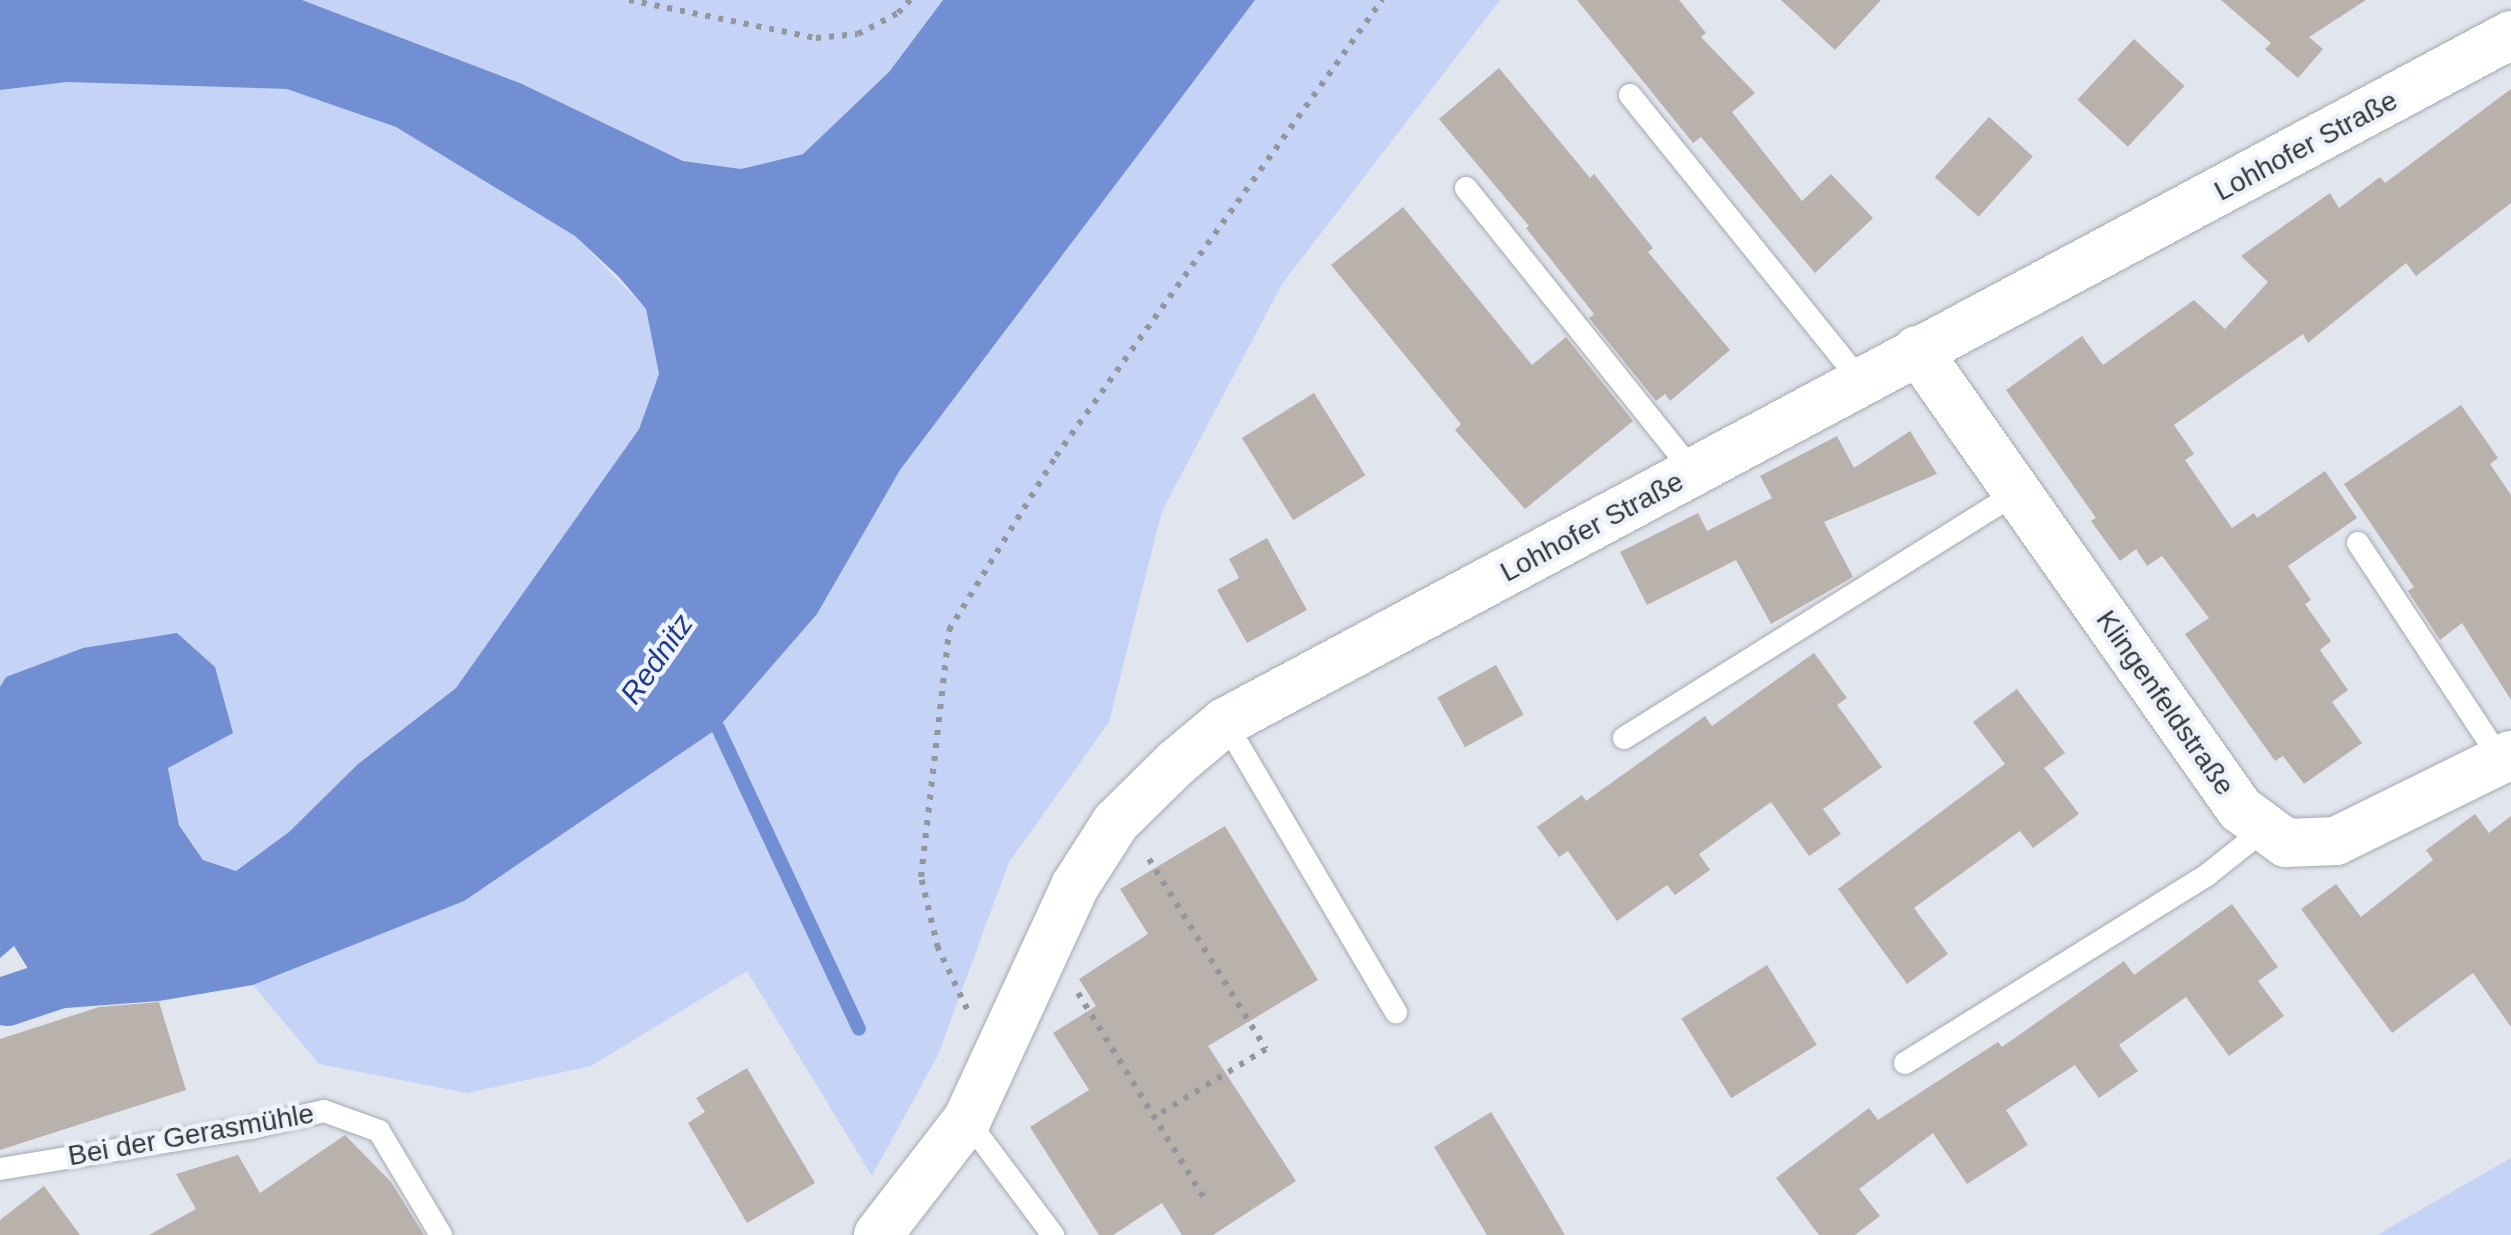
<!DOCTYPE html>
<html>
<head>
<meta charset="utf-8">
<style>
  body { margin:0 }
  #map { position:relative; width:2511px; height:1235px; overflow:hidden; background:#e1e5ed; font-family:Helvetica,sans-serif }
  div>[style] { position:absolute }
  .green>* { inset:0; background:#c4d3f6 }
  .water>* { inset:0; background:#738fd3 }
  .stream>* { height:14px; margin:-7px; padding:0 7px; transform-origin:7px; border-radius:7px; background:#738fd3 }
  .canal>* { height:50px; margin:-25px; padding:0 25px; transform-origin:25px; border-radius:25px; background:#738fd3 }
  .building>* { inset:0; background:#b9b1ab; transform-origin:0 0 }
  .path>* { height:6px; margin-top:-3px; transform-origin:0; background:repeating-linear-gradient(90deg,#93969c 0 5px,transparent 0 13px) }
  .roads { filter:drop-shadow(0 0 2px #a6a9b1) drop-shadow(0 0 2px #a6a9b1) }
  .service>* { height:22px; margin:-11px; padding:0 11px; transform-origin:11px; border-radius:11px; background:#fff }
  .minor>* { height:48px; margin:-24px; padding:0 24px; transform-origin:24px; border-radius:24px; background:#fff }
  span { translate:-50% -50%; white-space:nowrap; text-align:center; line-height:1.15; -webkit-text-stroke:9px #eef2fb; paint-order:stroke }
  .street-label { font-size:28px; color:#343639 }
  .water-label { font-size:30px; color:#213b8b; font-style:italic }
</style>
</head>
<body>
<div id="map">
  <div class="green">
    <i style="clip-path:polygon(302px 0,943px 0,889px 72px,803px 154px,741px 169px,683px 161px,520px 83px)"></i>
    <i style="clip-path:polygon(1255px 0,1500px 0,1282px 284px,1162px 511px,1109px 722px,1009px 862px,938px 1055px,872px 1176px,747px 971px,591px 1066px,467px 1093px,319px 1064px,253px 985px,464px 901px,817px 614px,900px 470px)"></i>
    <i style="clip-path:polygon(67px 82px,287px 89px,335px 103px,396px 127px,575px 236px,646px 309px,659px 374px,639px 429px,456px 688px,358px 764px,289px 832px,236px 871px,203px 860px,180px 825px,168px 768px,0 687px,0 90px)"></i>
    <i style="clip-path:polygon(2511px 1158px,2511px 1235px,2377px 1235px)"></i>
  </div>
  <div class="water">
    <i style="clip-path:polygon(0 0,302px 0,520px 83px,683px 161px,741px 169px,803px 154px,889px 72px,943px 0,1255px 0,900px 470px,817px 614px,718px 728px,464px 901px,253px 985px,159px 1001px,53px 1009px,14px 946px,0 958px,0 687px,6px 677px,83px 648px,177px 633px,215px 667px,233px 733px,168px 768px,179px 825px,203px 860px,236px 871px,289px 832px,358px 764px,456px 688px,639px 429px,659px 374px,646px 309px,619px 277px,575px 236px,396px 127px,287px 89px,67px 82px,0 90px)"></i>
  </div>
  <div class="stream">
    <i style="left:718px;top:728px;width:332px;rotate:64.9deg"></i>
  </div>
  <div class="canal">
    <i style="left:7px;top:1001px;width:101px;rotate:-18.4deg"></i>
  </div>
  <div class="building">
    <i style="clip-path:polygon(1577px 0,1679px 0,1706px 33px,1701px 37px,1755px 93px,1732px 112px,1802px 201px,1831px 174px,1873px 218px,1815px 273px,1701px 137px,1693px 143px)"></i>
    <i style="clip-path:polygon(1781px 0,1881px 0,1835px 50px)"></i>
    <i style="clip-path:polygon(2221px 0,2366px 0,2309px 37px,2323px 49px,2298px 78px,2265px 49px,2271px 43px)"></i>
    <i style="left:2134px;top:39px;width:69px;height:83px;rotate:43deg"></i>
    <i style="clip-path:polygon(1499px 68px,1590px 178px,1594px 174px,1653px 248px,1648px 252px,1730px 350px,1670px 401px,1665px 394px,1656px 401px,1589px 318px,1594px 314px,1526px 228px,1529px 226px,1439px 119px)"></i>
    <i style="clip-path:polygon(2511px 89px,2511px 203px,2416px 276px,2406px 263px,2308px 343px,2303px 334px,2174px 425px,2194px 454px,2185px 460px,2232px 528px,2254px 513px,2257px 518px,2325px 471px,2357px 518px,2288px 566px,2311px 600px,2305px 604px,2331px 641px,2320px 650px,2348px 690px,2332px 702px,2362px 743px,2304px 784px,2283px 756px,2275px 761px,2185px 634px,2209px 618px,2162px 556px,2147px 566px,2136px 549px,2120px 561px,2091px 521px,2096px 518px,2006px 390px,2082px 336px,2103px 365px,2194px 300px,2225px 329px,2268px 282px,2241px 256px,2330px 193px,2339px 208px,2380px 177px,2385px 183px)"></i>
    <i style="left:1989px;top:117px;width:59px;height:81px;rotate:42deg"></i>
    <i style="clip-path:polygon(1403px 207px,1532px 365px,1566px 337px,1633px 421px,1525px 509px,1455px 430px,1461px 424px,1331px 265px)"></i>
    <i style="left:1314px;top:393px;width:97px;height:85px;rotate:58deg"></i>
    <i style="clip-path:polygon(2461px 405px,2498px 458px,2490px 464px,2511px 495px,2511px 700px,2462px 623px,2440px 640px,2408px 591px,2414px 587px,2344px 484px)"></i>
    <i style="clip-path:polygon(1910px 431px,1937px 474px,1824px 522px,1853px 577px,1771px 624px,1736px 560px,1647px 605px,1620px 552px,1698px 513px,1707px 531px,1772px 498px,1760px 476px,1837px 436px,1854px 468px)"></i>
    <i style="clip-path:polygon(1267px 538px,1307px 610px,1247px 643px,1217px 590px,1239px 578px,1229px 559px)"></i>
    <i style="clip-path:polygon(1814px 653px,1847px 698px,1837px 705px,1882px 767px,1823px 809px,1841px 834px,1809px 856px,1771px 802px,1699px 854px,1710px 870px,1675px 895px,1667px 885px,1617px 921px,1568px 851px,1559px 857px,1537px 827px,1582px 795px,1586px 801px,1705px 716px,1712px 726px)"></i>
    <i style="left:1496px;top:665px;width:57px;height:67px;rotate:61deg"></i>
    <i style="clip-path:polygon(2017px 689px,2065px 753px,2044px 768px,2079px 814px,2033px 848px,2020px 831px,1914px 908px,1948px 954px,1907px 984px,1838px 889px,2005px 764px,1973px 722px)"></i>
    <i style="clip-path:polygon(2475px 814px,2489px 833px,2511px 816px,2511px 1027px,2473px 973px,2392px 1033px,2301px 909px,2336px 884px,2361px 917px,2433px 860px,2426px 850px)"></i>
    <i style="clip-path:polygon(1225px 826px,1318px 980px,1208px 1046px,1296px 1181px,1213px 1235px,1182px 1235px,1162px 1203px,1113px 1235px,1099px 1235px,1030px 1127px,1089px 1090px,1053px 1033px,1096px 1006px,1079px 979px,1148px 934px,1120px 889px)"></i>
    <i style="clip-path:polygon(2232px 904px,2278px 967px,2258px 981px,2284px 1016px,2229px 1056px,2186px 997px,2119px 1045px,2138px 1071px,2099px 1098px,2075px 1065px,2006px 1110px,2028px 1145px,1967px 1184px,1933px 1133px,1859px 1189px,1880px 1216px,1855px 1235px,1819px 1235px,1776px 1178px,1869px 1108px,1878px 1120px,1998px 1042px,2002px 1047px,2124px 961px,2134px 975px)"></i>
    <i style="left:1767px;top:965px;width:94px;height:101px;rotate:58deg"></i>
    <i style="clip-path:polygon(159px 1002px,186px 1090px,0 1150px,0 1039px,99px 1007px)"></i>
    <i style="clip-path:polygon(747px 1068px,815px 1183px,747px 1223px,688px 1123px,705px 1112px,696px 1098px)"></i>
    <i style="clip-path:polygon(1491px 1112px,1538px 1189px,1565px 1235px,1487px 1235px,1434px 1147px)"></i>
    <i style="clip-path:polygon(345px 1135px,391px 1182px,424px 1235px,149px 1235px,196px 1209px,176px 1174px,238px 1155px,260px 1193px)"></i>
    <i style="clip-path:polygon(44px 1186px,80px 1235px,0 1235px,0 1220px)"></i>
  </div>
  <div class="path">
    <i style="left:629px;top:0;width:191px;rotate:11.5deg"></i>
    <i style="left:816px;top:38px;width:42px;rotate:-5.4deg"></i>
    <i style="left:858px;top:34px;width:45px;rotate:-27.7deg"></i>
    <i style="left:898px;top:13px;width:18px;rotate:-47deg"></i>
    <i style="left:1149px;top:859px;width:223px;rotate:58.4deg"></i>
    <i style="left:1266px;top:1049px;width:131px;rotate:148.7deg"></i>
    <i style="left:1078px;top:993px;width:244px;rotate:58.4deg"></i>
    <i style="left:967px;top:1009px;width:68px;rotate:-115.4deg"></i>
    <i style="left:938px;top:948px;width:73px;rotate:-103.5deg"></i>
    <i style="left:921px;top:877px;width:249px;rotate:-83.5deg"></i>
    <i style="left:949px;top:630px;width:204px;rotate:-58.4deg"></i>
    <i style="left:1056px;top:456px;width:561px;rotate:-54.44deg"></i>
  </div>
  <div class="roads">
    <div class="service">
      <i style="left:1630px;top:95px;width:368px;rotate:51.1deg"></i>
      <i style="left:1466px;top:188px;width:365px;rotate:51.3deg"></i>
      <i style="left:2358px;top:543px;width:260px;rotate:56.6deg"></i>
      <i style="left:1225px;top:722px;width:337px;rotate:59.5deg"></i>
      <i style="left:1624px;top:738px;width:462px;rotate:-32deg"></i>
      <i style="left:1905px;top:1063px;width:356px;rotate:-31.9deg"></i>
      <i style="left:2207px;top:875px;width:75px;rotate:-38.5deg"></i>
      <i style="left:967px;top:1120px;width:144px;rotate:53.2deg"></i>
      <i style="left:0;top:1169px;width:254px;rotate:-9.3deg"></i>
      <i style="left:251px;top:1128px;width:75px;rotate:-13.1deg"></i>
      <i style="left:324px;top:1111px;width:59px;rotate:20deg"></i>
      <i style="left:379px;top:1131px;width:121px;rotate:59.2deg"></i>
    </div>
    <div class="minor">
      <i style="left:1917px;top:350px;width:561px;rotate:54.87deg"></i>
      <i style="left:2240px;top:809px;width:57px;rotate:36.5deg"></i>
      <i style="left:2286px;top:843px;width:50px;rotate:-2.3deg"></i>
      <i style="left:2336px;top:841px;width:195px;rotate:-26.2deg"></i>
      <i style="left:878px;top:1235px;width:145px;rotate:-52.3deg"></i>
      <i style="left:967px;top:1120px;width:258px;rotate:-65.2deg"></i>
      <i style="left:1075px;top:886px;width:76px;rotate:-57.4deg"></i>
      <i style="left:1116px;top:822px;width:84px;rotate:-44.5deg"></i>
      <i style="left:1176px;top:763px;width:64px;rotate:-39.9deg"></i>
      <i style="left:1225px;top:722px;width:1458px;rotate:-28.11deg"></i>
    </div>
  </div>
  <div class="street-label">
    <span style="left:2306px;top:146px;rotate:-28deg">Lohhofer Straße</span>
    <span style="left:1592px;top:527px;rotate:-28deg">Lohhofer Straße</span>
    <span style="left:2165px;top:703px;rotate:55deg">Klingenfeldstraße</span>
    <span style="left:191px;top:1135px;rotate:-10deg">Bei der Gerasmühle</span>
  </div>
  <div class="water-label">
    <span style="left:657px;top:659px;rotate:-55deg">Rednitz</span>
  </div>
</div>
</body>
</html>
